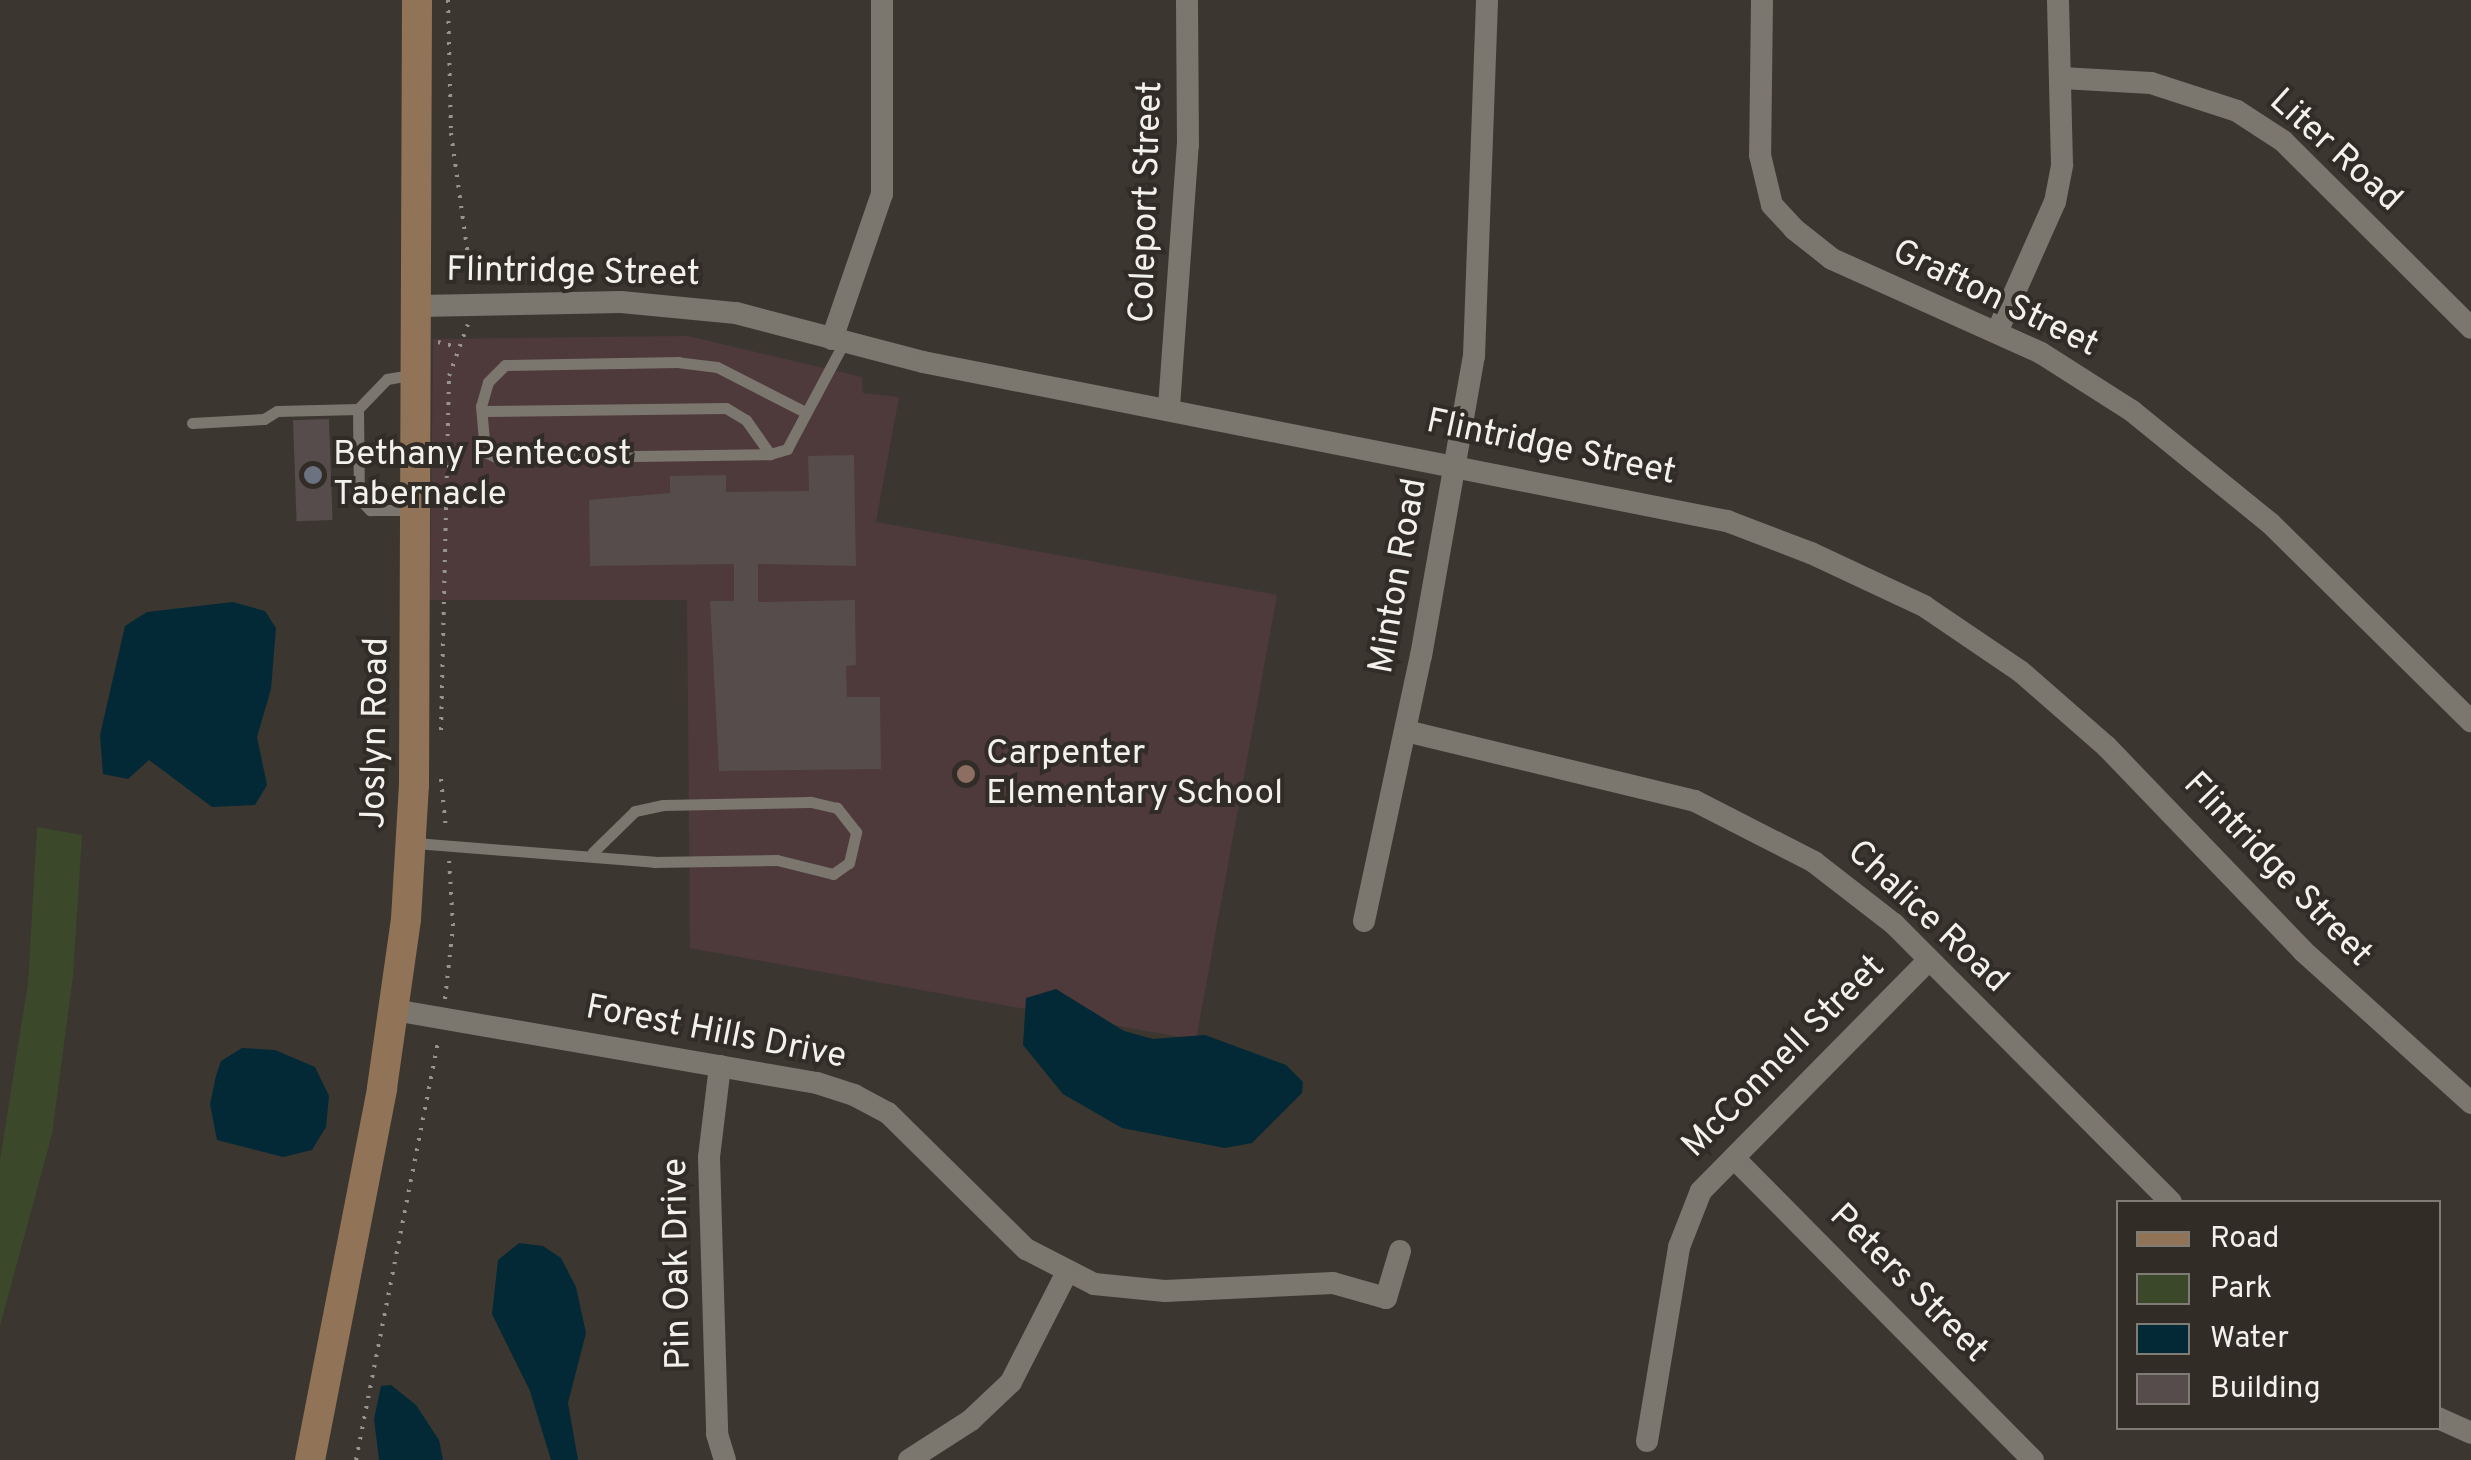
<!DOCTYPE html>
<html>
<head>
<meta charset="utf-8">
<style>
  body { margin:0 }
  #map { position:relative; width:2471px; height:1460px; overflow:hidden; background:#3b3730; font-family:Overpass,sans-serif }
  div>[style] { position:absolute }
  .education>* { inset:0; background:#4e393b }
  .green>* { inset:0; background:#3b4829 }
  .water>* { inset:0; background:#022935 }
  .building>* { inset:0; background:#554c4b; transform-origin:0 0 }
  .path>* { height:4px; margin-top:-2px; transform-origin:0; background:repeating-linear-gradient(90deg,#97948e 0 2.5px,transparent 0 10.5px) }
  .lane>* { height:11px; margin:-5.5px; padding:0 5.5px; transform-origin:5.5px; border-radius:5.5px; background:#7b766e }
  .street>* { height:22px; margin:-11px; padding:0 11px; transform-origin:11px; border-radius:11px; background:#7b766e }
  .secondary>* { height:30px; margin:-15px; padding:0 15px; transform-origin:15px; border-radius:15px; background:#917457 }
  .dots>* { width:28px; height:28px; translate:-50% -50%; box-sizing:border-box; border:5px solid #312d26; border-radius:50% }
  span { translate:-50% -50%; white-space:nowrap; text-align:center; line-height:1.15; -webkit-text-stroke:8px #312d26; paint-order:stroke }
  .street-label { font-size:35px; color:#f3f1ec }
  .poi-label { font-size:35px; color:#f3f1ec }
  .left { translate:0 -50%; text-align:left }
  .legend { position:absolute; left:2116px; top:1200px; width:325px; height:230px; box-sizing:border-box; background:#312d26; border:2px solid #7f7b75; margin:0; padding:12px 18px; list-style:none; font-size:30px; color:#f3f1ec }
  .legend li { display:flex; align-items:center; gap:20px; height:50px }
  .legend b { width:50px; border:2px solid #7f7b75 }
</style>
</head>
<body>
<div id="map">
  <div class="education">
    <i style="clip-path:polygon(688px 336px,862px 377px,863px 393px,899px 397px,876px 522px,1277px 595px,1196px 1040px,690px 948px,687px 600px,430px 600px,433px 339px)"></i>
  </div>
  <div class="green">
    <i style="clip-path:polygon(37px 827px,82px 835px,73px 976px,52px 1134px,0 1326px,0 1160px,28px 983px)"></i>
  </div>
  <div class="water">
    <i style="clip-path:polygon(233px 602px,265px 611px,276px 628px,271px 689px,257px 737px,267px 785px,255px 805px,212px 807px,149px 760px,128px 779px,103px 774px,100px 735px,125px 626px,147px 612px)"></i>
    <i style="clip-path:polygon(1056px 989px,1124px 1031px,1153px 1039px,1205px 1035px,1286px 1065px,1303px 1082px,1302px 1093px,1252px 1143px,1225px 1148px,1122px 1128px,1063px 1094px,1023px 1045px,1026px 998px)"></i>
    <i style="clip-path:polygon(242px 1048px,275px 1050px,315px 1067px,329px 1096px,326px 1127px,312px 1150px,283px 1157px,217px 1140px,210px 1104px,216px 1076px,221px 1061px)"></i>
    <i style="clip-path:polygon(519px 1243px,543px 1246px,561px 1258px,576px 1287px,586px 1333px,568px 1403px,578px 1460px,551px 1460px,530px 1391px,492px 1314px,498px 1260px)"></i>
    <i style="clip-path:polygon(391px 1385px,416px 1405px,439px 1440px,443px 1460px,379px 1460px,374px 1419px,381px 1386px)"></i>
  </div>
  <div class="building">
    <i style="left:329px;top:419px;width:101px;height:36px;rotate:88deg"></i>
    <i style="clip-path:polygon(854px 455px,856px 566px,758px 564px,758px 602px,855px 600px,856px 665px,846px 666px,847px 697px,880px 697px,881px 769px,719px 771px,710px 601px,734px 601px,734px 564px,590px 566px,589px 500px,670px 493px,670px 476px,726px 475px,726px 492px,809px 491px,808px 456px)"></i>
  </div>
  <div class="path">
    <i style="left:448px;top:0;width:133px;rotate:88.7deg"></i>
    <i style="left:451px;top:133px;width:152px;rotate:82.1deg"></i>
    <i style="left:438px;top:342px;width:20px;rotate:15deg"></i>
    <i style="left:441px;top:730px;width:354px;rotate:-88.7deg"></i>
    <i style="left:449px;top:376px;width:55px;rotate:-69.9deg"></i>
    <i style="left:441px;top:779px;width:50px;rotate:84.3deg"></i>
    <i style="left:445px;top:999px;width:73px;rotate:-83.7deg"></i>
    <i style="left:453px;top:926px;width:67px;rotate:-93.4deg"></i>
    <i style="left:356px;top:1460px;width:430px;rotate:-78.9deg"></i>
  </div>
  <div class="lane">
    <i style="left:358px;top:409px;width:42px;rotate:-46deg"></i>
    <i style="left:387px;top:379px;width:27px;rotate:-10deg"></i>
    <i style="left:482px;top:411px;width:244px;rotate:-0.7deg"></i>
    <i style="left:726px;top:408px;width:23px;rotate:31deg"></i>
    <i style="left:746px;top:420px;width:42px;rotate:54.8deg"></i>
    <i style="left:805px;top:412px;width:99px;rotate:-152.9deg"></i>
    <i style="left:717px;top:367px;width:38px;rotate:-173deg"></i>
    <i style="left:679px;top:362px;width:174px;rotate:179deg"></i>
    <i style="left:505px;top:365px;width:24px;rotate:135deg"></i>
    <i style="left:488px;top:382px;width:25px;rotate:106deg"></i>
    <i style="left:481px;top:406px;width:46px;rotate:85deg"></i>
    <i style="left:485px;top:452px;width:14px;rotate:25deg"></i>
    <i style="left:498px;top:458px;width:272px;rotate:-0.8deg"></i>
    <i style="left:770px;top:454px;width:18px;rotate:-16deg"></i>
    <i style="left:787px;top:449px;width:119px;rotate:-61.9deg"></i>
    <i style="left:192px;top:423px;width:72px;rotate:-3.2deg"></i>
    <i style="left:264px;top:419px;width:15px;rotate:-32deg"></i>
    <i style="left:277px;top:411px;width:81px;rotate:-1.4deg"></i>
    <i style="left:358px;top:409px;width:90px;rotate:89.4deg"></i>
    <i style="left:359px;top:499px;width:16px;rotate:45deg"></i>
    <i style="left:370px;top:510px;width:43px"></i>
    <i style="left:415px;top:843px;width:240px;rotate:4.5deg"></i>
    <i style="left:654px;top:862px;width:123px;rotate:-0.9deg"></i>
    <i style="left:777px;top:860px;width:58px;rotate:14deg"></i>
    <i style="left:833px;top:874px;width:19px;rotate:-35deg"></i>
    <i style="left:849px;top:863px;width:32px;rotate:-77deg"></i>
    <i style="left:856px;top:832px;width:31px;rotate:-128deg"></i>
    <i style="left:837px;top:808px;width:28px;rotate:-167deg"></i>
    <i style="left:810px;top:802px;width:147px;rotate:178.8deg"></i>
    <i style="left:663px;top:805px;width:29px;rotate:168deg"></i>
    <i style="left:635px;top:811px;width:59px;rotate:135.7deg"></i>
  </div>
  <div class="street">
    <i style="left:1762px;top:0;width:155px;rotate:90.7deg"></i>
    <i style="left:1760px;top:155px;width:51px;rotate:76.5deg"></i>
    <i style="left:1772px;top:205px;width:33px;rotate:47deg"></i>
    <i style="left:1794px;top:229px;width:48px;rotate:38.3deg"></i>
    <i style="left:1832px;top:259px;width:229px;rotate:24.2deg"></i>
    <i style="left:2041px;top:353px;width:108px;rotate:32.5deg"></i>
    <i style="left:2132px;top:411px;width:179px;rotate:39.1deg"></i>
    <i style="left:2271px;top:524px;width:281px;rotate:44.6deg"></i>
    <i style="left:2062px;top:78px;width:89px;rotate:3.2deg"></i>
    <i style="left:2151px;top:83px;width:90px;rotate:18deg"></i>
    <i style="left:2237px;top:111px;width:55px;rotate:33.1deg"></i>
    <i style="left:2283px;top:141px;width:265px;rotate:44.8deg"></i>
    <i style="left:419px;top:306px;width:202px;rotate:-1.1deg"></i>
    <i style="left:621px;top:302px;width:116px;rotate:5.5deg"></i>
    <i style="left:736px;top:313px;width:193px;rotate:14.7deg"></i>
    <i style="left:923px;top:362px;width:820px;rotate:11.19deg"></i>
    <i style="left:1727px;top:521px;width:90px;rotate:20.9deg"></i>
    <i style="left:1811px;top:553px;width:125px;rotate:25.1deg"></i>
    <i style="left:1924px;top:606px;width:116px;rotate:34.1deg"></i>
    <i style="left:2020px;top:671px;width:114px;rotate:41.1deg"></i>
    <i style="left:2106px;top:746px;width:284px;rotate:46.1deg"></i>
    <i style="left:2303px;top:951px;width:227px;rotate:42.1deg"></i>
    <i style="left:1997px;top:332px;width:142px;rotate:-66deg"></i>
    <i style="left:2055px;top:202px;width:38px;rotate:-79deg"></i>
    <i style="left:2062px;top:165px;width:165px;rotate:-91.4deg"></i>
    <i style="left:832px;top:339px;width:153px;rotate:-71deg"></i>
    <i style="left:882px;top:194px;width:194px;rotate:-90deg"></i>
    <i style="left:1169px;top:407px;width:263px;rotate:-85.9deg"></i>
    <i style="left:1188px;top:145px;width:145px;rotate:-90.4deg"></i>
    <i style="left:1406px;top:731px;width:297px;rotate:13.6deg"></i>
    <i style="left:1695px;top:801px;width:134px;rotate:27.1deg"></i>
    <i style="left:1814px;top:862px;width:101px;rotate:37.8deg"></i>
    <i style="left:1894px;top:924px;width:392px;rotate:45.1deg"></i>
    <i style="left:1364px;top:921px;width:271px;rotate:-77.9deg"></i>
    <i style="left:1421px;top:656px;width:305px;rotate:-80deg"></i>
    <i style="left:1474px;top:356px;width:356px;rotate:-87.9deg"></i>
    <i style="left:394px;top:1010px;width:429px;rotate:9.8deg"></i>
    <i style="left:817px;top:1083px;width:39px;rotate:18deg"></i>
    <i style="left:854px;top:1095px;width:38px;rotate:28deg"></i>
    <i style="left:888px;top:1113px;width:194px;rotate:44.6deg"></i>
    <i style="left:1026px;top:1249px;width:76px;rotate:27.2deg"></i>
    <i style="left:1094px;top:1284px;width:71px;rotate:5.6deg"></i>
    <i style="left:1165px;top:1291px;width:168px;rotate:-2.7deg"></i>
    <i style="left:1333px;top:1283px;width:55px;rotate:15.8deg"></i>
    <i style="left:1386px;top:1298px;width:49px;rotate:-73.4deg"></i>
    <i style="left:720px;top:1066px;width:92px;rotate:96.9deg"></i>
    <i style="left:709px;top:1157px;width:277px;rotate:88.3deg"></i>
    <i style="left:717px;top:1434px;width:27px;rotate:73deg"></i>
    <i style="left:1734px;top:1158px;width:425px;rotate:45.3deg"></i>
    <i style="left:2438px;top:1418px;width:36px;rotate:24deg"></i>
    <i style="left:1647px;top:1441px;width:197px;rotate:-80.6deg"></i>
    <i style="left:1679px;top:1247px;width:60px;rotate:-68.6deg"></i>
    <i style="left:1701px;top:1191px;width:323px;rotate:-45.4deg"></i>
    <i style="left:909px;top:1460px;width:74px;rotate:-32.8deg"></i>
    <i style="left:971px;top:1420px;width:55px;rotate:-43.5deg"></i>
    <i style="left:1011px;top:1382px;width:121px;rotate:-63deg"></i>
  </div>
  <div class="secondary">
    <i style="left:310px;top:1460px;width:379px;rotate:-79deg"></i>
    <i style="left:382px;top:1088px;width:171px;rotate:-81.9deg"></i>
    <i style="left:406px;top:919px;width:134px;rotate:-86.6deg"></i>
    <i style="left:414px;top:785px;width:785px;rotate:-89.78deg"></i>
  </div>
  <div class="dots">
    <i style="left:313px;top:475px;background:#6b7280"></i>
    <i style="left:966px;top:774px;background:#8d6e63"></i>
  </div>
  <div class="street-label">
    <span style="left:2335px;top:151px;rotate:42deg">Liter Road</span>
    <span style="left:1147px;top:202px;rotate:-88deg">Coleport Street</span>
    <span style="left:573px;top:273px;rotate:1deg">Flintridge Street</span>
    <span style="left:1995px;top:299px;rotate:26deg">Grafton Street</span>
    <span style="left:1551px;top:448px;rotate:12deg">Flintridge Street</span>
    <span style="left:1399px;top:576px;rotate:-80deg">Minton Road</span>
    <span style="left:376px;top:733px;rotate:-89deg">Joslyn Road</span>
    <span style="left:2277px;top:870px;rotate:46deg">Flintridge Street</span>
    <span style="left:1927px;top:917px;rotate:43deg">Chalice Road</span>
    <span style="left:716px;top:1033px;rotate:11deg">Forest Hills Drive</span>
    <span style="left:1784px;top:1057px;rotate:-45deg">McConnell Street</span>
    <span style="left:678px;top:1264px;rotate:-91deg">Pin Oak Drive</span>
    <span style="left:1908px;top:1284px;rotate:45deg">Peters Street</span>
  </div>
  <div class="poi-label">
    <span class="left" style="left:333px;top:475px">Bethany Pentecost<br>Tabernacle</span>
    <span class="left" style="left:986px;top:774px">Carpenter<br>Elementary School</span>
  </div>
  <ul class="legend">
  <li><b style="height:12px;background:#917457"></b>Road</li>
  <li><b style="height:28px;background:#3b4829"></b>Park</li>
  <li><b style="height:28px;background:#022935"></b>Water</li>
  <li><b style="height:28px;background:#554c4b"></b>Building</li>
  </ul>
</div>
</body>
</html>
